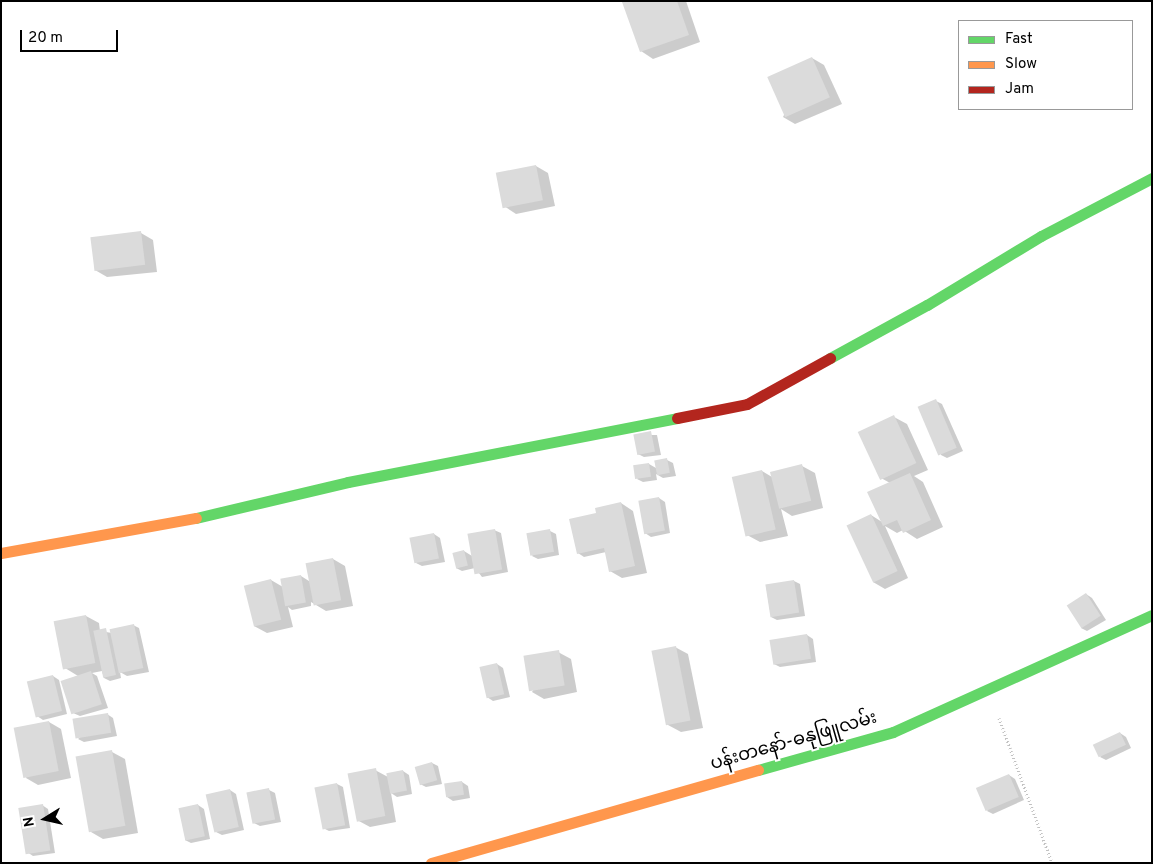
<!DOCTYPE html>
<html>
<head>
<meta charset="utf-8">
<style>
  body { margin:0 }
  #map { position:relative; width:1153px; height:864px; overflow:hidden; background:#fff; font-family:Overpass,"Noto Sans Myanmar",sans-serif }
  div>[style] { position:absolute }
  .shadow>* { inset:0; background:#0003 }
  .building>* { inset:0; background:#dbdbdb; transform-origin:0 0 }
  .path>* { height:3px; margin-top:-1.5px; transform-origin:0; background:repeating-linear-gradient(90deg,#c2c2c2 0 1px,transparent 0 3.5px) }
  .fast>* { height:11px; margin:-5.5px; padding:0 5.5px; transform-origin:5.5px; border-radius:5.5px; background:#63d668 }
  .slow>* { height:11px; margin:-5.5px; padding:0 5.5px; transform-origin:5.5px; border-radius:5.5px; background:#ff974d }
  .jam>* { height:11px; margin:-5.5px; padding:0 5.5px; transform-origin:5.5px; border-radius:5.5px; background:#b3261e }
  span { translate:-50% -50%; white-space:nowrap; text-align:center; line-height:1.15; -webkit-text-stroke:4px #fff; paint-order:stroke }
  .street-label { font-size:18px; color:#000 }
  .frame { position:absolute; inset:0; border:2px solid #000; pointer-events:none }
  .legend { position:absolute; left:958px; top:20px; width:175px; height:90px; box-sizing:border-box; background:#fff; border:1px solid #999; margin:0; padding:6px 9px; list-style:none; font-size:15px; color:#000 }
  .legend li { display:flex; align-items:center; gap:10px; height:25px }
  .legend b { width:25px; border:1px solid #999 }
  .north { position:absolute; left:20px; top:794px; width:50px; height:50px; -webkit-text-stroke:4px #fff; paint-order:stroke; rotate:260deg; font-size:14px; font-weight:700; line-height:20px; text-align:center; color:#000 }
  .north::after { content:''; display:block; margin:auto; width:18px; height:22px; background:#000; clip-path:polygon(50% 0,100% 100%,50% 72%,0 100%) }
  .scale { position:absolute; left:20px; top:30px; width:98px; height:22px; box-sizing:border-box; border:2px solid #000; border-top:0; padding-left:6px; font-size:15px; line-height:18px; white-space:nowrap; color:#000; -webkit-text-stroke:4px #fff; paint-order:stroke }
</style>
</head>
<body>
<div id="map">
  <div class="shadow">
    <i style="clip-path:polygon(629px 1px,686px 1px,700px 42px,653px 59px,641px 51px,624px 3px)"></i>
    <i style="clip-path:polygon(812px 58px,824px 65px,842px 104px,795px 124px,783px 117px)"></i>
    <i style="clip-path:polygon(536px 166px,548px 173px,555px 206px,516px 214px,504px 206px)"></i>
    <i style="clip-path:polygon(141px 233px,153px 240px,157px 272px,107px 277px,95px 270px)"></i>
    <i style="clip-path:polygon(936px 401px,942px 404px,963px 451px,947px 458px,941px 455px)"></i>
    <i style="clip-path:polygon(894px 417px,907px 424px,928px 470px,914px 476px,923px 482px,943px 527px,917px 539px,903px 530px,897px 533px,885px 526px,908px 578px,885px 589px,873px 582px,871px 515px,882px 522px,890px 483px,881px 478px)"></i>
    <i style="clip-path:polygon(635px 435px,657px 435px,661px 455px,644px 457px,638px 454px)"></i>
    <i style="clip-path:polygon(667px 460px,673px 463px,676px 476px,663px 478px,656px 474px,657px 480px,643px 482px,637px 479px,649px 464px,656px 468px)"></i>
    <i style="clip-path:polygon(802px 466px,815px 473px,823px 508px,792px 516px,781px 509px,788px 536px,760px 542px,747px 535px,762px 471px,772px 477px)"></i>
    <i style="clip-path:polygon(659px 498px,665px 502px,670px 533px,651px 537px,645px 533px)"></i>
    <i style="clip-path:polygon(621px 503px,633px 511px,647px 573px,622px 578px,610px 571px,606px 552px,584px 557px,578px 553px,597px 514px)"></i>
    <i style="clip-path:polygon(494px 530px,501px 533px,508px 572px,482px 577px,475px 568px,462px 571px,456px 568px,464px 551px,472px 556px)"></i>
    <i style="clip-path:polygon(550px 531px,556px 534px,559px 555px,538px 559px,532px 556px)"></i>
    <i style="clip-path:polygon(434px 534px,440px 538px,445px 562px,422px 566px,416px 563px)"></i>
    <i style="clip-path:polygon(333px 559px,345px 566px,353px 606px,326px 611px,311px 602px,311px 606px,292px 610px,288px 607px,293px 627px,267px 633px,254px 626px,271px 580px,283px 587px,301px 576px,309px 581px)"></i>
    <i style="clip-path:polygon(794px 581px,800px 584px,805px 616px,777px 620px,771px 617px,766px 585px)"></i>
    <i style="clip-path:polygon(1086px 594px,1092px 598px,1106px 620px,1087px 631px,1081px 628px)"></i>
    <i style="clip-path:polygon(86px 616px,99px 623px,100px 631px,112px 633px,133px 625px,139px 628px,149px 672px,127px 676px,120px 672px,121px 678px,110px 681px,104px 678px,102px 671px,92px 673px,97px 676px,108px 708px,80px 716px,73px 713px,78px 676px,65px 668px)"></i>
    <i style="clip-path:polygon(807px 635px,813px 639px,816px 662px,780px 667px,774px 664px)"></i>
    <i style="clip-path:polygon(675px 647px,688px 654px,703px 728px,681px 732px,668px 725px)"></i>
    <i style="clip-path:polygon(558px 652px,571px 659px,577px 692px,544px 699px,532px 692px)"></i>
    <i style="clip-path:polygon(497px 664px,503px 668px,510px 697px,493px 701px,487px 697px)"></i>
    <i style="clip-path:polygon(53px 676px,59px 680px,67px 714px,43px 720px,37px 716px,29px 682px)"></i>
    <i style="clip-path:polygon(107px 714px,113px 718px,117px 736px,84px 742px,78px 739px)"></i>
    <i style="clip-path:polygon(49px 722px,61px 729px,71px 778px,38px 785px,26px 778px)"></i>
    <i style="clip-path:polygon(1120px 733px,1126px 737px,1131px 748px,1106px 760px,1100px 757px)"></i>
    <i style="clip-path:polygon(112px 752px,125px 759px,138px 833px,103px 839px,91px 832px)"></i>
    <i style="clip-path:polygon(432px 763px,438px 766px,442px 784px,426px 787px,420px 784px)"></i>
    <i style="clip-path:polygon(375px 770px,388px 777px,403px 771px,409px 775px,412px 794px,397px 797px,391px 793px,396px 822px,370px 827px,357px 820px)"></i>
    <i style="clip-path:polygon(1009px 775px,1015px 779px,1024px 800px,993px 814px,987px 811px)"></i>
    <i style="clip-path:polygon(462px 782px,468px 786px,470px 798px,453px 801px,447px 797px)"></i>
    <i style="clip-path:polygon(337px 784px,343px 787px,350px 828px,329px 831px,323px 828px)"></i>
    <i style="clip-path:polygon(230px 790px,236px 794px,244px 830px,222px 835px,216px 832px)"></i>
    <i style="clip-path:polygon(269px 790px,275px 793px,281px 822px,260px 826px,254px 823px)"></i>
    <i style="clip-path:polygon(42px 805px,48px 809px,55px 853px,33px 856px,27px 852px)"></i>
    <i style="clip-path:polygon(198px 805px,204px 809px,210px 839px,191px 843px,185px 840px)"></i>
  </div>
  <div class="building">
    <i style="clip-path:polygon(677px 1px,689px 35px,640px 52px,622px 2px)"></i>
    <i style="left:812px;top:57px;width:44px;height:49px;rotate:66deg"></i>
    <i style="left:536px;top:165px;width:36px;height:41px;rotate:79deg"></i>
    <i style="left:141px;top:231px;width:34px;height:51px;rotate:83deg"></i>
    <i style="left:936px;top:399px;width:53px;height:20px;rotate:67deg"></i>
    <i style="left:894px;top:415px;width:53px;height:40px;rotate:65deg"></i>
    <i style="left:651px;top:431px;width:21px;height:18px;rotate:79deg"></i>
    <i style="left:667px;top:458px;width:15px;height:13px;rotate:79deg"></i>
    <i style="left:649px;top:463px;width:14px;height:16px;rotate:82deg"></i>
    <i style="left:802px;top:464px;width:38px;height:33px;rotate:76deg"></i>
    <i style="left:762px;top:470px;width:61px;height:31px;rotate:77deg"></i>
    <i style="clip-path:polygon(910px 473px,931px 520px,903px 533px,897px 520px,883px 526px,867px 492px)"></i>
    <i style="left:659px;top:497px;width:34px;height:21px;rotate:80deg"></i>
    <i style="clip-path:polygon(621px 502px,635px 566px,609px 572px,604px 548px,577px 554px,569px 519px,596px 513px,595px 508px)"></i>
    <i style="left:871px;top:514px;width:63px;height:27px;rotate:65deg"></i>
    <i style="left:495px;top:529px;width:41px;height:28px;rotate:80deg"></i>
    <i style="left:550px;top:529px;width:23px;height:24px;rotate:80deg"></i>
    <i style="left:434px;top:533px;width:26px;height:25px;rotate:79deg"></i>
    <i style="left:464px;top:550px;width:16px;height:12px;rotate:76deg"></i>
    <i style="left:333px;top:558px;width:43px;height:28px;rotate:79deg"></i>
    <i style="left:301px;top:575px;width:28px;height:21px;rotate:80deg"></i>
    <i style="left:271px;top:579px;width:42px;height:28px;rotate:76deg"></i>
    <i style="left:794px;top:580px;width:33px;height:29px;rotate:81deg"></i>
    <i style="left:1086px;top:593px;width:27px;height:23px;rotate:57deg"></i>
    <i style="left:86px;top:615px;width:49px;height:33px;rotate:79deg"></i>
    <i style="left:134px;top:624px;width:45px;height:25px;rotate:78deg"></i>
    <i style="left:106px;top:628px;width:48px;height:13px;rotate:78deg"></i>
    <i style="left:807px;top:634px;width:25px;height:38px;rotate:81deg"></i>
    <i style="left:676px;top:646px;width:76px;height:25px;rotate:79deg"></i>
    <i style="left:559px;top:650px;width:36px;height:36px;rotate:81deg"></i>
    <i style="left:497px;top:663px;width:32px;height:18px;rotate:77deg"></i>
    <i style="left:91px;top:671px;width:35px;height:32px;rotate:72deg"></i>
    <i style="left:53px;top:675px;width:37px;height:27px;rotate:76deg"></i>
    <i style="left:108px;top:713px;width:20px;height:36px;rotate:81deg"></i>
    <i style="left:49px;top:721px;width:51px;height:36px;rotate:79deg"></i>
    <i style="left:1120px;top:732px;width:14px;height:30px;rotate:65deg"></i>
    <i style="left:112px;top:750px;width:77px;height:37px;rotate:80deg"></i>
    <i style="left:432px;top:762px;width:19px;height:18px;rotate:74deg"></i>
    <i style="left:376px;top:768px;width:49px;height:29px;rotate:79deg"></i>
    <i style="left:403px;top:770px;width:21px;height:17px;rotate:79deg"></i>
    <i style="left:1009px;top:774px;width:25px;height:36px;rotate:67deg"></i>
    <i style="left:462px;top:781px;width:14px;height:18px;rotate:82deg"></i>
    <i style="left:337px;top:783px;width:43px;height:23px;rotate:79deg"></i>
    <i style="left:269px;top:788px;width:32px;height:23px;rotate:79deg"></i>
    <i style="left:230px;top:789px;width:39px;height:25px;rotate:77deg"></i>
    <i style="left:43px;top:804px;width:47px;height:25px;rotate:81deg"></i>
    <i style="left:198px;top:804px;width:33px;height:20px;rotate:78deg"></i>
  </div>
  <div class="path">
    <i style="left:999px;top:718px;width:154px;rotate:69.9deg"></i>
  </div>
  <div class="fast">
    <i style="left:830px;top:358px;width:111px;rotate:-28.7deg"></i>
    <i style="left:927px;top:305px;width:133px;rotate:-31.2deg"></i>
    <i style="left:1041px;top:236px;width:125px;rotate:-27.6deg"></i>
    <i style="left:196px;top:518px;width:156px;rotate:-13.3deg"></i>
    <i style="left:348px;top:482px;width:335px;rotate:-11deg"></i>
    <i style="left:758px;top:770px;width:140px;rotate:-15.7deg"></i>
    <i style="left:893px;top:732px;width:284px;rotate:-24.3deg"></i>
  </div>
  <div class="slow">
    <i style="left:1px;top:553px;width:198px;rotate:-10.2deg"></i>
    <i style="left:431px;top:863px;width:340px;rotate:-15.9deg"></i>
  </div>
  <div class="jam">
    <i style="left:677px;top:418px;width:71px;rotate:-11.3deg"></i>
    <i style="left:747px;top:404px;width:95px;rotate:-29deg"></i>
  </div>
  <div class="street-label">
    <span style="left:794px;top:742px;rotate:-16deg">ပန်းတနော်-ဓနုဖြူလမ်း</span>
  </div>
  <div class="frame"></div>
  <ul class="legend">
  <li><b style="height:6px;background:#63d668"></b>Fast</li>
  <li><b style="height:6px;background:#ff974d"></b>Slow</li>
  <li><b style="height:6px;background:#b3261e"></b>Jam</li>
  </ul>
  <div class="north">N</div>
  <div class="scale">20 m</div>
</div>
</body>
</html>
